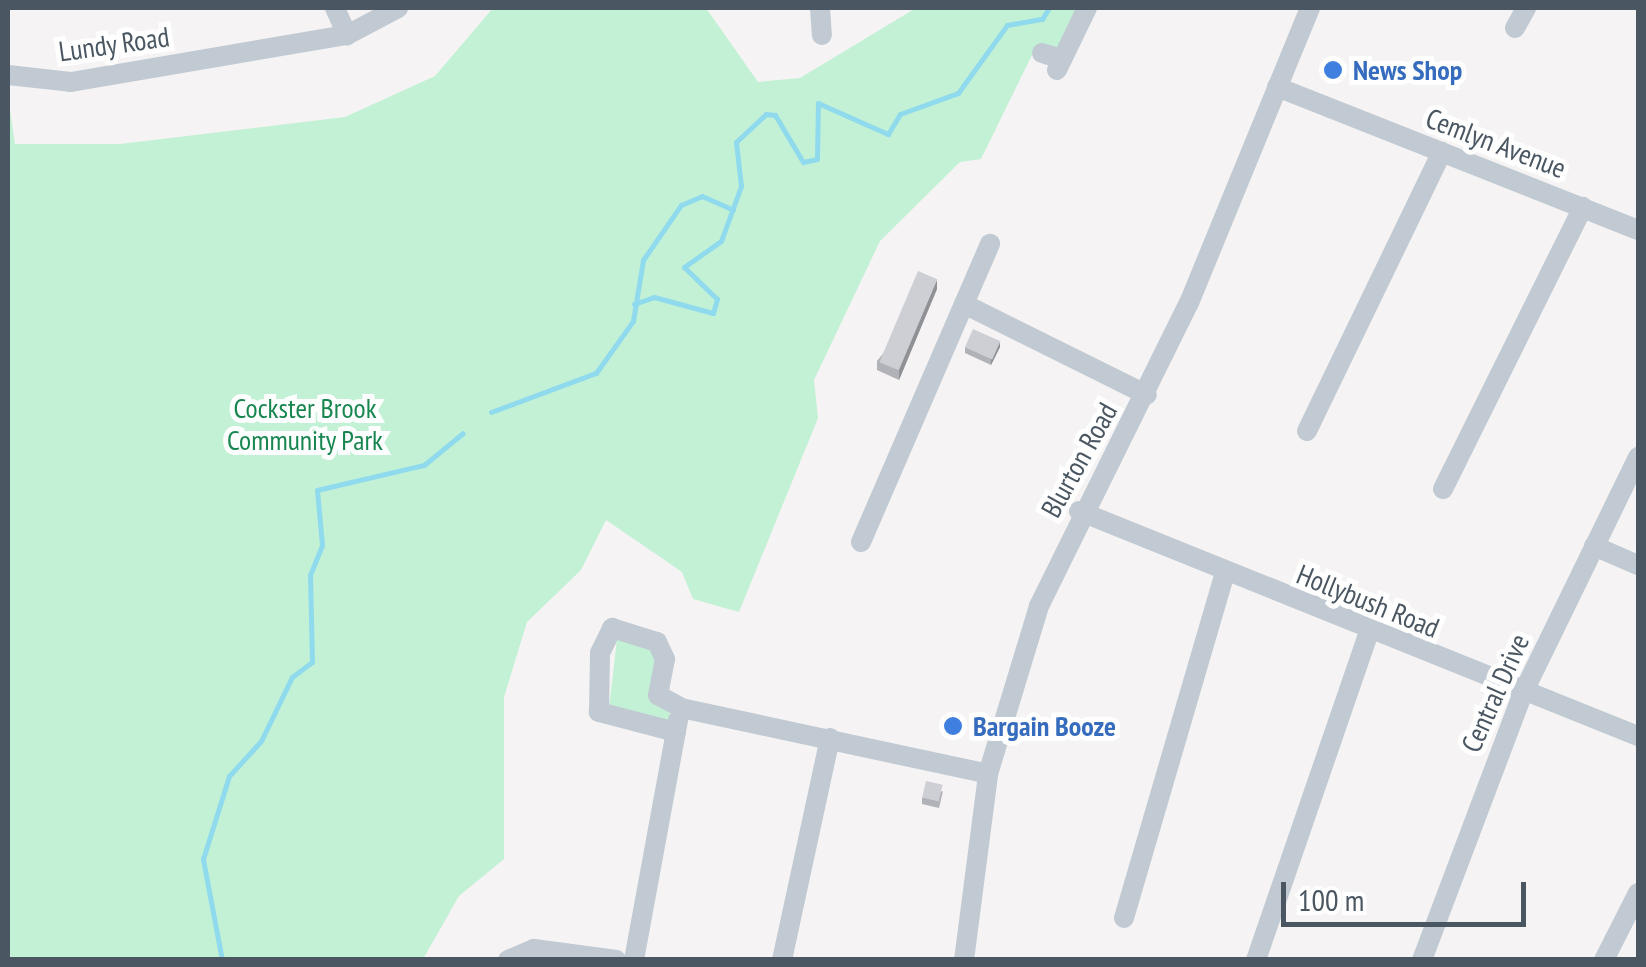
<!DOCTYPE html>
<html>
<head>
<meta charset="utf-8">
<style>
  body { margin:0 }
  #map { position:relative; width:1646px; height:967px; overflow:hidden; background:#f5f3f3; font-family:"PT Sans Narrow",sans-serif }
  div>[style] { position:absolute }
  .green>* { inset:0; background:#c3f1d5 }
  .stream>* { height:5px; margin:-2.5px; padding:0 2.5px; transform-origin:2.5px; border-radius:2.5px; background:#90daee }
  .minor>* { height:20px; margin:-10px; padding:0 10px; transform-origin:10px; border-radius:10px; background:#c1cad2 }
  .wall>* { inset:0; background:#b0b2b7 }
  .shaded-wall>* { inset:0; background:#909195 }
  .building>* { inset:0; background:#cdcfd5; transform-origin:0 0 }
  .dots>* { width:28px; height:28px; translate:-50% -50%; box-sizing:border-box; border:5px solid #fff; border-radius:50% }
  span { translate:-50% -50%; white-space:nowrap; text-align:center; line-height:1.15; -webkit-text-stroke:10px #fff; paint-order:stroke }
  .street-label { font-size:28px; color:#4a5661 }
  .shop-label { font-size:28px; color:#366cbe; font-weight:700 }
  .left { translate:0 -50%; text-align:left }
  .park-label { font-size:28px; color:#17864f }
  .frame { position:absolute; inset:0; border:10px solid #4a5661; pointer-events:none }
  .scale { position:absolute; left:1281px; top:882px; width:245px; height:45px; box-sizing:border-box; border:5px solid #4a5661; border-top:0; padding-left:12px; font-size:30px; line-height:35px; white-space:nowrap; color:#4a5661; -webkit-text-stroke:8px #fff; paint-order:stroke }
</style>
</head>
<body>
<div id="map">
  <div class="green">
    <i style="clip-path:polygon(493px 8px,706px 8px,758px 82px,800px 78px,916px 8px,1097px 8px,1065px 66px,1033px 53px,981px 159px,960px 162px,880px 241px,814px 380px,818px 418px,739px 612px,693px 599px,682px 572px,606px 520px,581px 570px,527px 622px,504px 697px,504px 859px,459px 896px,423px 959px,8px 960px,8px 96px,15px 144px,120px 144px,345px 117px,435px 76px)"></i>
    <i style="clip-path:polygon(617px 639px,657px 647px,655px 687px,675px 724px,609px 708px)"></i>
  </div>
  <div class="stream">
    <i style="left:634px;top:304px;width:21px;rotate:-19deg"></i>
    <i style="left:654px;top:297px;width:61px;rotate:15.2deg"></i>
    <i style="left:713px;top:313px;width:15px;rotate:-74deg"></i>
    <i style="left:717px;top:299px;width:46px;rotate:-135.9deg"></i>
    <i style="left:684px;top:267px;width:45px;rotate:-35.1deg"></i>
    <i style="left:721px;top:241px;width:59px;rotate:-70deg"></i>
    <i style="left:741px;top:186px;width:44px;rotate:-96.5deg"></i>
    <i style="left:736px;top:142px;width:41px;rotate:-43deg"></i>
    <i style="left:766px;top:114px;width:9px;rotate:6deg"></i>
    <i style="left:775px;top:115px;width:55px;rotate:59.2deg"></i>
    <i style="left:803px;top:162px;width:14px;rotate:-12deg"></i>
    <i style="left:817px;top:159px;width:56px;rotate:-89deg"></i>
    <i style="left:818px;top:103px;width:77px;rotate:23.9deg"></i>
    <i style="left:888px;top:134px;width:23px;rotate:-59deg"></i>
    <i style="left:900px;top:114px;width:62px;rotate:-19.9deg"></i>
    <i style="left:958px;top:93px;width:84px;rotate:-54.2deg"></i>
    <i style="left:1007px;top:25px;width:36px;rotate:-10deg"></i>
    <i style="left:1042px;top:19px;width:13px;rotate:-58deg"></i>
    <i style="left:491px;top:412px;width:112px;rotate:-20.4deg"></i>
    <i style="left:596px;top:373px;width:64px;rotate:-54.6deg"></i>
    <i style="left:633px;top:321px;width:62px;rotate:-80.7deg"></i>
    <i style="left:643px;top:260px;width:67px;rotate:-55.4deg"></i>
    <i style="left:681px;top:205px;width:23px;rotate:-23deg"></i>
    <i style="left:702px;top:196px;width:34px;rotate:24deg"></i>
    <i style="left:222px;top:960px;width:103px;rotate:-100.7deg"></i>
    <i style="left:203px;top:859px;width:87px;rotate:-72.6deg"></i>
    <i style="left:229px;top:776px;width:47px;rotate:-47.6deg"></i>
    <i style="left:261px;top:741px;width:71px;rotate:-64.2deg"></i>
    <i style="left:292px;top:677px;width:25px;rotate:-37deg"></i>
    <i style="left:312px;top:662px;width:87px;rotate:-91.3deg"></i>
    <i style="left:310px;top:575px;width:32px;rotate:-68deg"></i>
    <i style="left:322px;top:545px;width:55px;rotate:-95.2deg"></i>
    <i style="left:317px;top:490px;width:110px;rotate:-13.2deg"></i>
    <i style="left:424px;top:465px;width:50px;rotate:-39.4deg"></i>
  </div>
  <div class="minor">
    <i style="left:335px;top:8px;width:30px;rotate:66deg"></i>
    <i style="left:820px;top:8px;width:27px;rotate:86deg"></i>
    <i style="left:1515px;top:28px;width:23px;rotate:-61deg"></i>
    <i style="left:1042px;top:53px;width:21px;rotate:17deg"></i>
    <i style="left:1057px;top:70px;width:69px;rotate:-64.2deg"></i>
    <i style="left:8px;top:75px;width:63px;rotate:6.3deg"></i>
    <i style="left:71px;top:82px;width:280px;rotate:-9.7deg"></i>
    <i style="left:347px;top:35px;width:58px;rotate:-27.9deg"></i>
    <i style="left:1277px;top:87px;width:388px;rotate:21.6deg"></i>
    <i style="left:964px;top:304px;width:204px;rotate:26.4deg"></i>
    <i style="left:1307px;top:431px;width:310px;rotate:-64.2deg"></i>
    <i style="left:1443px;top:489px;width:315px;rotate:-63.6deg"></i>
    <i style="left:1079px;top:511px;width:603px;rotate:21.93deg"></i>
    <i style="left:861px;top:542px;width:325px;rotate:-66.6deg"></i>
    <i style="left:1594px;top:546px;width:48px;rotate:23.4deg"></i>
    <i style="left:676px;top:732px;width:80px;rotate:-165.4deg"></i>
    <i style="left:599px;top:712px;width:59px;rotate:-89deg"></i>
    <i style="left:600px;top:653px;width:28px;rotate:-64deg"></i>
    <i style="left:612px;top:628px;width:47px;rotate:17.3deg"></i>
    <i style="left:657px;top:642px;width:19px;rotate:65deg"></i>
    <i style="left:665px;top:659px;width:37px;rotate:101deg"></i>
    <i style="left:658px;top:695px;width:26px;rotate:29deg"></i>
    <i style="left:681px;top:708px;width:314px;rotate:12.1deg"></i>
    <i style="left:1124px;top:918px;width:359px;rotate:-73.7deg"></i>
    <i style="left:508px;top:960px;width:28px;rotate:-23deg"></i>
    <i style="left:534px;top:949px;width:83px;rotate:7.6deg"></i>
    <i style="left:634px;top:960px;width:244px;rotate:-79.6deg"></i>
    <i style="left:782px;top:960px;width:227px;rotate:-77.8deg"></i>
    <i style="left:964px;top:960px;width:188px;rotate:-82.6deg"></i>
    <i style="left:988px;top:774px;width:176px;rotate:-73.1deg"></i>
    <i style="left:1039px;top:606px;width:338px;rotate:-63.7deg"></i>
    <i style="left:1189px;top:303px;width:319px;rotate:-67.7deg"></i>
    <i style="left:1256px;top:960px;width:348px;rotate:-71deg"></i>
    <i style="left:1422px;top:960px;width:285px;rotate:-69.3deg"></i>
    <i style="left:1523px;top:693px;width:263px;rotate:-64deg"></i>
    <i style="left:1604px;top:960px;width:75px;rotate:-63.1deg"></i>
  </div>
  <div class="wall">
    <i style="clip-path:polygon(937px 289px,899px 380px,877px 370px,877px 361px)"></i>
    <i style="clip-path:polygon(965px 347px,1000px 347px,991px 365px,965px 353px)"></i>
    <i style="clip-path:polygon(943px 791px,939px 808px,922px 804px,922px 798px)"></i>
  </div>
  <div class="shaded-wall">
    <i style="clip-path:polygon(937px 279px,937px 289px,899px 380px,899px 370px)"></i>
    <i style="clip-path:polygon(1000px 341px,1000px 347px,991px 365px,991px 359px)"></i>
  </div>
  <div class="building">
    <i style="left:918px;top:271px;width:21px;height:99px;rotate:23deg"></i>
    <i style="left:973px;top:329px;width:30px;height:20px;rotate:24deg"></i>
    <i style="left:926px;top:781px;width:17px;height:17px;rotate:13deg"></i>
  </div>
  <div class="dots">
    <i style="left:1333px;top:70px;background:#3f7fe0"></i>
    <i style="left:953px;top:726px;background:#3f7fe0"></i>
  </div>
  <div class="street-label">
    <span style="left:114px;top:44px;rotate:-8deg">Lundy Road</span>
    <span style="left:1496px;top:143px;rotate:21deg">Cemlyn Avenue</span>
    <span style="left:1079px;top:460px;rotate:-61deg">Blurton Road</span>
    <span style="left:1368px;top:601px;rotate:22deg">Hollybush Road</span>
    <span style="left:1495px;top:693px;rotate:-66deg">Central Drive</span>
  </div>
  <div class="shop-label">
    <span class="left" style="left:1353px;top:70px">News Shop</span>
    <span class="left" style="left:973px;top:726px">Bargain Booze</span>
  </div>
  <div class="park-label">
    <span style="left:305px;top:424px">Cockster Brook<br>Community Park</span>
  </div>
  <div class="frame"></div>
  <div class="scale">100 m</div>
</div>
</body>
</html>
